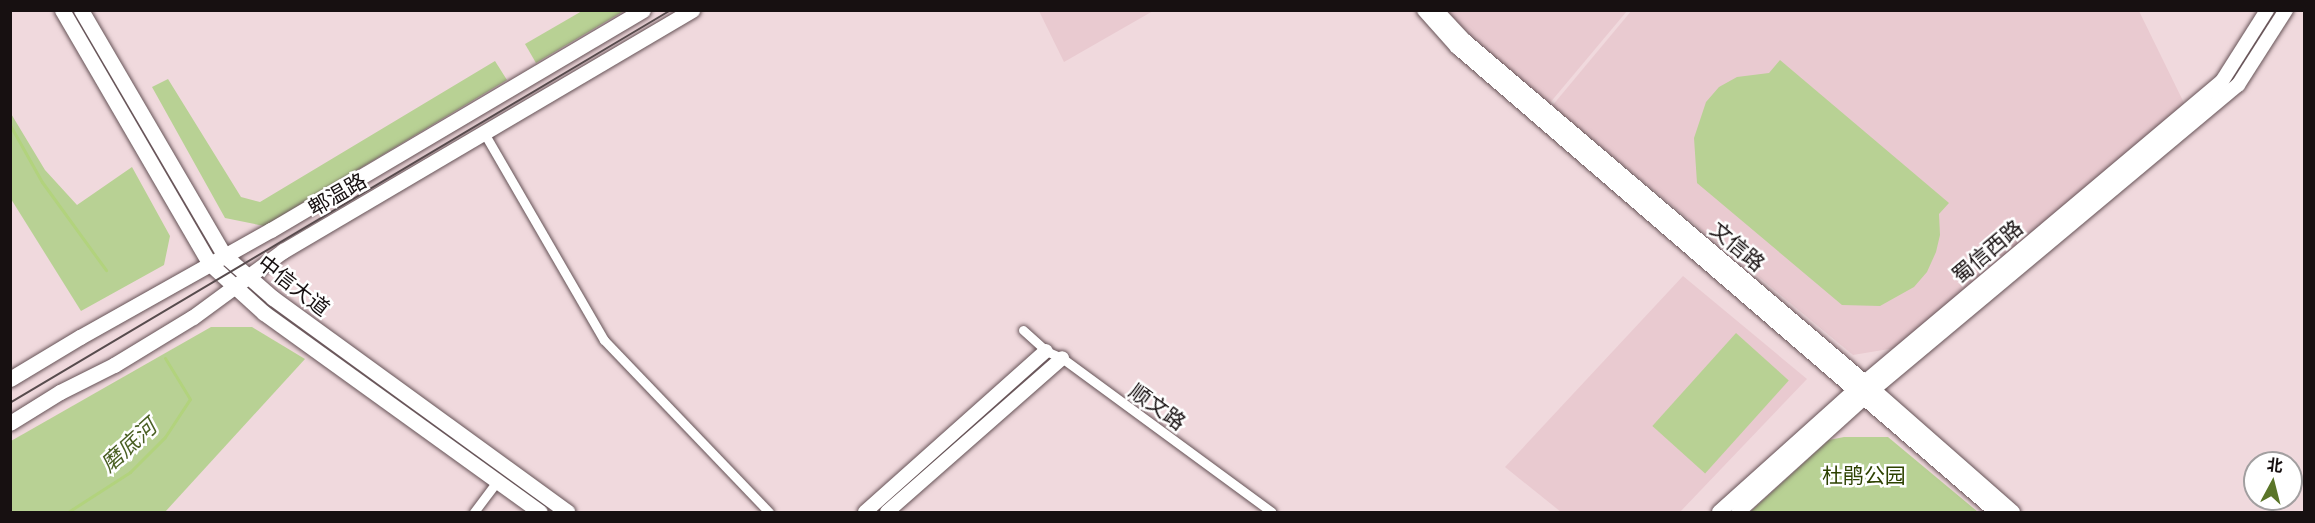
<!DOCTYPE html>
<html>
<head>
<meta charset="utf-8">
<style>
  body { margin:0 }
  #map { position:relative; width:2315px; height:523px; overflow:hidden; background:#f0d9dd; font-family:Ubuntu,"Noto Sans SC",sans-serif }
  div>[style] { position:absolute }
  .built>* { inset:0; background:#e9cad0 }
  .green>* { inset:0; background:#b8d194; transform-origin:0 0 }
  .stream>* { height:3px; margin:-1.5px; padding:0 1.5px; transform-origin:1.5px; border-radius:1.5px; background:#b2d37d }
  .roads { filter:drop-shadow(0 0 2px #655256) drop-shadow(0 0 2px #655256) }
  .street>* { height:9px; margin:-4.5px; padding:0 4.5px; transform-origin:4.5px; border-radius:4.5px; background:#fff }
  .secondary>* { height:14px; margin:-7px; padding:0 7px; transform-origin:7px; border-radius:7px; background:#fff }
  .primary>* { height:15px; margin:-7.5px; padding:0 7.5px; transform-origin:7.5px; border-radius:7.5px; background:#fff }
  .tram>* { height:1.5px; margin:-0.75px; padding:0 0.75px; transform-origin:0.75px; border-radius:0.75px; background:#574b4d }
  span { translate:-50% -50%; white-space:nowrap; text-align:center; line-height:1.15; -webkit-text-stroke:5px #fff; paint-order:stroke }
  .street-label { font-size:21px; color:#171011 }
  .park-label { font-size:21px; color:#2d4100 }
  .water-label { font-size:22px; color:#4a6024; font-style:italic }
  .frame { position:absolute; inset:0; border:12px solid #171011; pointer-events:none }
  .north { position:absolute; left:2243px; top:451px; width:60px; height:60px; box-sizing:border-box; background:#fff; border:2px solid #a29fa0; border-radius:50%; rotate:7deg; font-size:16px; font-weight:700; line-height:24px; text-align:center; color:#171011 }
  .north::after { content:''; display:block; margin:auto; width:21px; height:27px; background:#5a7528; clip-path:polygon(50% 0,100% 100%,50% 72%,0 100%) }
</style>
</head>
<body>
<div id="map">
  <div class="built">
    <i style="clip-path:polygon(1632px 10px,2139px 11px,2185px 105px,1895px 348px,1853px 355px,1552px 106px)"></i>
    <i style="clip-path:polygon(1039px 11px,1153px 11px,1064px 62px)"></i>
    <i style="clip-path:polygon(1441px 11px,1627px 11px,1549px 104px)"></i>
    <i style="clip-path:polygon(1683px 276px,1807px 379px,1680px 512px,1561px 512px,1505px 467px)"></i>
  </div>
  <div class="green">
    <i style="clip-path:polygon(582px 11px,624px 11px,536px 63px,525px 44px)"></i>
    <i style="clip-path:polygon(1780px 60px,1949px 203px,1939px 214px,1940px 235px,1936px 252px,1927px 272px,1914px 287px,1880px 306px,1842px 305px,1697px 183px,1694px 138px,1706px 102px,1719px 87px,1737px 77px,1769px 73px)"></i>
    <i style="clip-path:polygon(495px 61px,507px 80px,264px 226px,225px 218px,152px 87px,168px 79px,241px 197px,260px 202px)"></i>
    <i style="clip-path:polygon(10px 112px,45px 170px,77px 205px,132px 167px,170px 236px,164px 265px,81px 311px,11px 199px)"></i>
    <i style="clip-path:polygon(211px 327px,252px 327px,305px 359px,165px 512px,11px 512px,11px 441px)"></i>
    <i style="left:1736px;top:333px;width:71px;height:125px;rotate:42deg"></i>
    <i style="clip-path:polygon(1844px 437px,1888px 437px,1978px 512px,1750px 512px,1829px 440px)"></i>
  </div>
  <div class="stream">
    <i style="left:10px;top:125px;width:65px;rotate:60.7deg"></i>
    <i style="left:42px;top:182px;width:109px;rotate:54deg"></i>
    <i style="left:68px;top:512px;width:74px;rotate:-32.8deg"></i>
    <i style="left:130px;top:472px;width:49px;rotate:-45deg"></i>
    <i style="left:165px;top:437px;width:45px;rotate:-56.7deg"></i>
    <i style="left:190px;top:399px;width:48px;rotate:-121.4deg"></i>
  </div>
  <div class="roads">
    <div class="street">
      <i style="left:484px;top:133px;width:239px;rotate:59.9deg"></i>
      <i style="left:604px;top:340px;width:238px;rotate:46.2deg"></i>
      <i style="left:1023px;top:330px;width:31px;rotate:42deg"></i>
      <i style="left:1046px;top:351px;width:17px;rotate:24deg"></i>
      <i style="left:1062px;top:358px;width:260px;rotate:36.3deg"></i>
      <i style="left:474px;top:512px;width:38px;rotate:-53deg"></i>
    </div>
    <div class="secondary">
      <i style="left:1424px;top:10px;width:50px;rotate:48.3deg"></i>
      <i style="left:1457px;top:47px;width:712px;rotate:40.78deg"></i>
      <i style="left:1436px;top:10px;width:41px;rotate:47deg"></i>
      <i style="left:1464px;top:40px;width:527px;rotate:40.46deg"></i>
      <i style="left:1865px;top:382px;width:197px;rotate:41.3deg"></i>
      <i style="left:865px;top:512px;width:242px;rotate:-41.7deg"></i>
      <i style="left:887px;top:512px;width:233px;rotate:-41.3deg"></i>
      <i style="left:1719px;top:512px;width:183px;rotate:-41.9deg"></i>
      <i style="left:1855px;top:390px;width:480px;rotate:-40.1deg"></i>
      <i style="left:2222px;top:81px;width:84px;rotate:-57.6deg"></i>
      <i style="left:1738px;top:512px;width:182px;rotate:-42.1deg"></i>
      <i style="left:1873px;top:390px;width:476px;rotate:-39.9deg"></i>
      <i style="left:2238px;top:85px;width:89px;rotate:-57.4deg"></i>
    </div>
    <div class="primary">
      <i style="left:62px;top:10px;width:293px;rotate:59.8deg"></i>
      <i style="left:209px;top:263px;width:74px;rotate:42.3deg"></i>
      <i style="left:264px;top:313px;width:340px;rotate:35.8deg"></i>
      <i style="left:81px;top:10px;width:284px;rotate:59.7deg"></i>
      <i style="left:224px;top:255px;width:65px;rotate:41.3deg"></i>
      <i style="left:273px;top:298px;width:364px;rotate:36deg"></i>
      <i style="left:10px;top:379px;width:82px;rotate:-31deg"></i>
      <i style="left:80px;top:337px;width:219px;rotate:-29.3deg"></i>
      <i style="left:271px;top:230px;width:432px;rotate:-30.6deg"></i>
      <i style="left:10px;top:423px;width:59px;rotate:-31.8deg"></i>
      <i style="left:60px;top:392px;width:60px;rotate:-26.6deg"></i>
      <i style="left:114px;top:365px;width:92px;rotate:-31.3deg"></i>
      <i style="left:193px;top:317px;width:112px;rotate:-36.3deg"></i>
      <i style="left:283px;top:251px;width:475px;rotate:-30.5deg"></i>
    </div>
  </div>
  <div class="tram">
    <i style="left:10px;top:403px;width:769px;rotate:-30.73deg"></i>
  </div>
  <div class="street-label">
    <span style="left:337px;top:194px;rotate:-30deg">郫温路</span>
    <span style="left:1738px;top:246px;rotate:40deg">文信路</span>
    <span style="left:1987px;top:251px;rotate:-40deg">蜀信西路</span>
    <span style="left:294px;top:285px;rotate:38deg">中信大道</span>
    <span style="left:1158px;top:406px;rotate:36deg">顺文路</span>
  </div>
  <div class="park-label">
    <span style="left:1864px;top:475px">杜鹃公园</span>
  </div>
  <div class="water-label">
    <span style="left:128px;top:445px;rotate:-42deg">磨底河</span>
  </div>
  <div class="frame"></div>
  <div class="north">北</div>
</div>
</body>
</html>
